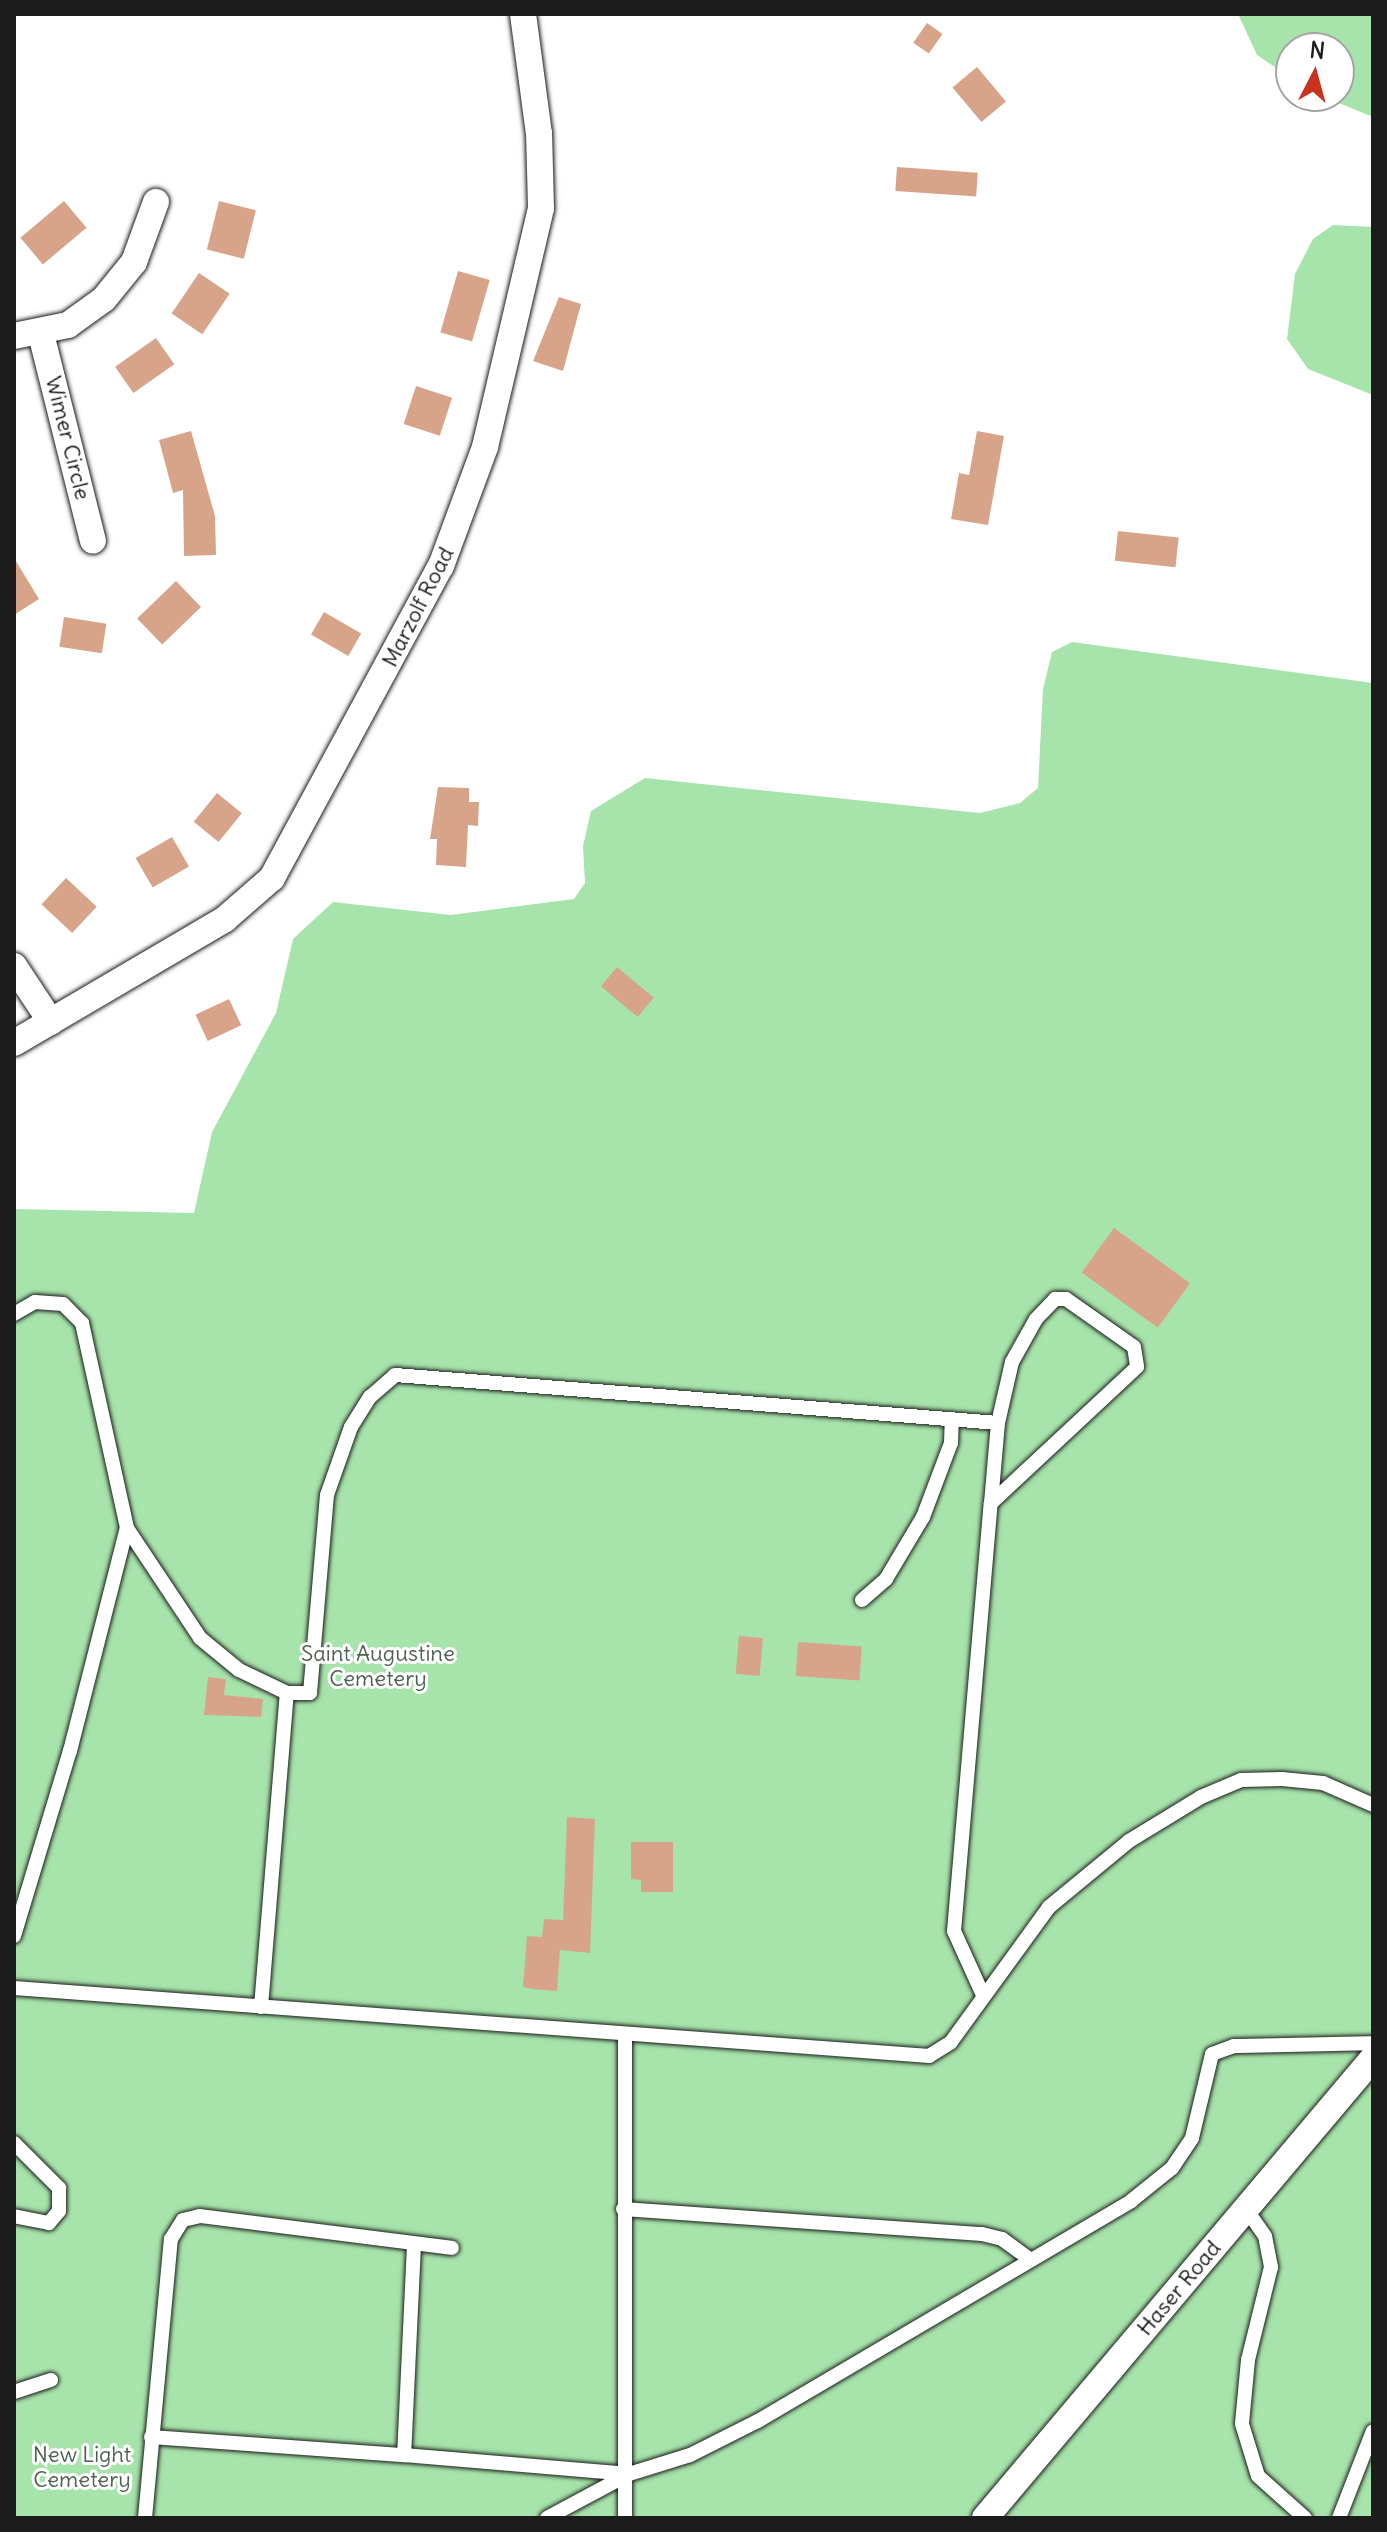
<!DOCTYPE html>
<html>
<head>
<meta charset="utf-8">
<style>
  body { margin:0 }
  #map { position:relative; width:1387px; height:2532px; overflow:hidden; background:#fff; font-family:Delius,sans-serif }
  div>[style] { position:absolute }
  .green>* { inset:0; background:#a7e4ab }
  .building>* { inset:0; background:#d7a48a; transform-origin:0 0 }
  .roads { filter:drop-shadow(0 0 2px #1c1c1c) drop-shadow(0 0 2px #1c1c1c) }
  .lane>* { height:14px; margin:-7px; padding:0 7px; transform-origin:7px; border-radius:7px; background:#fff }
  .street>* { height:26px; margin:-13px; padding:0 13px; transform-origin:13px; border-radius:13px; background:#fff }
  span { translate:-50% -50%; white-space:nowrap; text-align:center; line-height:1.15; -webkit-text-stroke:6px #fff; paint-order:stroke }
  .street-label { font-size:22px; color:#1c1c1c }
  .park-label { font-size:22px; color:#4d624e }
  .frame { position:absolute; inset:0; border:16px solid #1c1c1c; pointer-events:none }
  .north { position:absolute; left:1275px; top:32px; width:80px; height:80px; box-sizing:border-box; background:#fff; border:2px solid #a4a4a4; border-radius:50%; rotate:6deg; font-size:22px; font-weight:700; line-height:32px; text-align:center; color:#1c1c1c }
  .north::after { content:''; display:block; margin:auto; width:28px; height:36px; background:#c8321e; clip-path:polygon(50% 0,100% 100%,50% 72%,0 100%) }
</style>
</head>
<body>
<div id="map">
  <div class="green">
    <i style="clip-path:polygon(1238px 14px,1373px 14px,1373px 117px,1322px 96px,1339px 96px,1339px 48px,1291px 48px,1291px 78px,1257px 55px)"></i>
    <i style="clip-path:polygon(1333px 225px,1373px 227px,1373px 395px,1308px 369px,1287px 339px,1295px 274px,1313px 239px)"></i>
    <i style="clip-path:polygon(1072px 642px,1373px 683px,1373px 2518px,14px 2518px,14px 1209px,194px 1213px,212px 1132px,276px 1013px,293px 939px,333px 902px,451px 915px,574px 899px,585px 883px,583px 846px,591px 811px,645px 778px,980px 813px,1020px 803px,1038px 788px,1043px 689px,1052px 652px)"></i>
  </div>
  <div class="building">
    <i style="left:927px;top:23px;width:19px;height:24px;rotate:35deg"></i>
    <i style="left:977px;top:67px;width:45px;height:32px;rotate:50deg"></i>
    <i style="left:897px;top:167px;width:81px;height:24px;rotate:4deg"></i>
    <i style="left:64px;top:201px;width:35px;height:57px;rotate:50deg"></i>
    <i style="left:219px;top:201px;width:38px;height:50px;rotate:14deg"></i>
    <i style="left:458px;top:271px;width:33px;height:64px;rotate:16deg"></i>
    <i style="left:199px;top:273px;width:37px;height:49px;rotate:34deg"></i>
    <i style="clip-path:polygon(559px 297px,581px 304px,563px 371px,533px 361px)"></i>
    <i style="left:156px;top:338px;width:32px;height:50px;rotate:55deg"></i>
    <i style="left:416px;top:386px;width:38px;height:40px;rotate:18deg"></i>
    <i style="clip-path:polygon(191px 431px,215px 516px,216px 555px,184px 556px,183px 490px,173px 493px,159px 440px)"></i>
    <i style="clip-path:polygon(977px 431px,1004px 436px,988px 525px,951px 519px,959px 473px,969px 475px)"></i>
    <i style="left:1118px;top:531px;width:61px;height:30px;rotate:6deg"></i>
    <i style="clip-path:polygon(14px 558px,39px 599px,14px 615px)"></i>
    <i style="left:176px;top:581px;width:36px;height:54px;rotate:46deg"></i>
    <i style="left:324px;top:612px;width:43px;height:26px;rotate:30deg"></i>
    <i style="left:64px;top:617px;width:43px;height:30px;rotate:9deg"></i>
    <i style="clip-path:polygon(438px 787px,469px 788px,469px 802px,479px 802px,478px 826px,468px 825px,466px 867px,436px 865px,437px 839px,430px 839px)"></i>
    <i style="left:217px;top:793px;width:32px;height:37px;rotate:39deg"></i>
    <i style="left:172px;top:837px;width:34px;height:42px;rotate:60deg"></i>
    <i style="left:66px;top:878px;width:42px;height:36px;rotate:43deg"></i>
    <i style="left:617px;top:967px;width:48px;height:25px;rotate:40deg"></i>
    <i style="left:229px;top:999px;width:29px;height:37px;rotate:65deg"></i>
    <i style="left:1114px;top:1228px;width:94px;height:55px;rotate:36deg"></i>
    <i style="left:739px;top:1636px;width:24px;height:38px;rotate:5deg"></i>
    <i style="left:798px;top:1642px;width:64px;height:34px;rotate:4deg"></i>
    <i style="clip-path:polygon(208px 1677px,226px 1679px,224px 1695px,263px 1699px,261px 1717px,204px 1715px)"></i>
    <i style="clip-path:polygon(567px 1817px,595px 1819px,590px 1953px,560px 1950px,557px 1991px,532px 1989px,523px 1987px,527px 1936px,542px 1937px,544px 1919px,563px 1920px)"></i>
    <i style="clip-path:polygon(631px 1842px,673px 1842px,673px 1892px,641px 1892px,641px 1880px,631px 1879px)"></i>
  </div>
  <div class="roads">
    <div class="lane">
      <i style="left:14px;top:1314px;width:24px;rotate:-30deg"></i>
      <i style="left:35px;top:1302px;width:28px;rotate:4deg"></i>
      <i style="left:63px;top:1304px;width:27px;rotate:45deg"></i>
      <i style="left:82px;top:1323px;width:210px;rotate:77.6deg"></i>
      <i style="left:127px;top:1528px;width:132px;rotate:56.4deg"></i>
      <i style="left:200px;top:1638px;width:50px;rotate:39.4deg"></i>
      <i style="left:239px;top:1670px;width:53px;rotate:25.6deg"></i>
      <i style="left:862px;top:1600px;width:32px;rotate:-41deg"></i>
      <i style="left:886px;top:1579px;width:72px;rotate:-59.2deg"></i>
      <i style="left:923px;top:1517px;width:79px;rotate:-69.3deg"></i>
      <i style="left:951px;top:1443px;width:24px;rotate:-88deg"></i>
      <i style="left:14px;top:1936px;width:193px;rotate:-73.2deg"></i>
      <i style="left:70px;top:1751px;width:230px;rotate:-75.7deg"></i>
      <i style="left:14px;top:1988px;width:918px;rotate:4.25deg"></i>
      <i style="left:929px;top:2056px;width:26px;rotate:-32deg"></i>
      <i style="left:951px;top:2042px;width:167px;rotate:-54deg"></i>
      <i style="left:1049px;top:1907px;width:104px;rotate:-39.5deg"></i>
      <i style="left:1129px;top:1841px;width:84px;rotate:-31.4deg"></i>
      <i style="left:1201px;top:1797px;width:43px;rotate:-23deg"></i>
      <i style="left:1241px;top:1780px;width:41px;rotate:-1.4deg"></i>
      <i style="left:1282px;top:1779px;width:41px;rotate:5.6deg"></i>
      <i style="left:1323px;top:1783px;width:55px;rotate:23.7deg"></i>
      <i style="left:983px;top:1995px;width:70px;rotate:-114.4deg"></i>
      <i style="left:954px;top:1931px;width:430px;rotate:-85.1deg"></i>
      <i style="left:991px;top:1503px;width:80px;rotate:-85deg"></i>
      <i style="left:998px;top:1423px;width:63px;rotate:-77.1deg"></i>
      <i style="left:1012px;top:1362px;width:49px;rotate:-60.8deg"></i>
      <i style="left:1036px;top:1319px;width:28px;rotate:-46deg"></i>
      <i style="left:1055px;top:1299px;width:11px"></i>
      <i style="left:1066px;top:1299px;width:83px;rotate:35.2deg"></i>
      <i style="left:1134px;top:1347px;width:20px;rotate:81deg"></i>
      <i style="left:1137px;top:1367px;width:200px;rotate:137deg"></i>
      <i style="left:261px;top:2007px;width:315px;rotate:-85.3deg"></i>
      <i style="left:287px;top:1693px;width:23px"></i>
      <i style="left:310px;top:1693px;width:199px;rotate:-85.1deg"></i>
      <i style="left:327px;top:1495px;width:72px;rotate:-70.6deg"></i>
      <i style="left:351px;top:1427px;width:36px;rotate:-58deg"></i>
      <i style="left:370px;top:1397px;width:33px;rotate:-41deg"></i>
      <i style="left:395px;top:1375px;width:605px;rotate:4.55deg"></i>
      <i style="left:14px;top:2143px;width:64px;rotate:45deg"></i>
      <i style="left:59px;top:2188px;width:23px;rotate:90deg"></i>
      <i style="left:59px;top:2211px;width:16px;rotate:130deg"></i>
      <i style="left:49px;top:2223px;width:36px;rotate:-169deg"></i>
      <i style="left:623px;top:2209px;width:360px;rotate:4deg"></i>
      <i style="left:982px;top:2234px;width:21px;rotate:14deg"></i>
      <i style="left:1002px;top:2239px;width:32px;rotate:36deg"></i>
      <i style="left:1246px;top:2209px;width:33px;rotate:55deg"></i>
      <i style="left:1265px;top:2236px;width:32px;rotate:79deg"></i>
      <i style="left:1271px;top:2267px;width:96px;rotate:103.9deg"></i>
      <i style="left:1248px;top:2360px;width:64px;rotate:95.4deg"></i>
      <i style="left:1242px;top:2424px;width:54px;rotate:72.9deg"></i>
      <i style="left:1258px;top:2476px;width:63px;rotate:41.8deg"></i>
      <i style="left:414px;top:2245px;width:210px;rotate:92.7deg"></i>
      <i style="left:404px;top:2455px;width:226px;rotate:4.8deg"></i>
      <i style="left:629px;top:2474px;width:93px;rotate:151.8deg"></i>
      <i style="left:14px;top:2392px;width:39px;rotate:-18deg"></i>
      <i style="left:151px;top:2437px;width:254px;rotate:4.1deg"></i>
      <i style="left:629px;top:2474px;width:64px;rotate:-17.3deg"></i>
      <i style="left:690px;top:2455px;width:76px;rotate:-26.6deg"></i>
      <i style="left:758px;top:2421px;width:433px;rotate:-30.5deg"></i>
      <i style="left:1131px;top:2201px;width:53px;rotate:-38.8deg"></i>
      <i style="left:1172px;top:2168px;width:36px;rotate:-56deg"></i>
      <i style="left:1192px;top:2138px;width:86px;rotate:-76.6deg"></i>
      <i style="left:1212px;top:2054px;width:23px;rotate:-20deg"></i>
      <i style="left:1234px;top:2046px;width:139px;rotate:-1.2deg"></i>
      <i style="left:145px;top:2518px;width:280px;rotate:-84.7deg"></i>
      <i style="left:171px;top:2239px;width:22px;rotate:-58deg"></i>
      <i style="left:183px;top:2220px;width:17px;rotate:-13deg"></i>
      <i style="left:200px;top:2216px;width:254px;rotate:7.2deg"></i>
      <i style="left:625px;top:2518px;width:483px;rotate:-90deg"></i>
      <i style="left:1339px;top:2518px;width:93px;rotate:-68.7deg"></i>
    </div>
    <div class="street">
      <i style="left:41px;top:334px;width:213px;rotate:75.9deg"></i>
      <i style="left:14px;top:336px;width:55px;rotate:-11.5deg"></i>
      <i style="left:68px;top:325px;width:44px;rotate:-35.8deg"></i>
      <i style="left:104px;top:299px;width:48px;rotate:-51deg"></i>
      <i style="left:134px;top:262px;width:64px;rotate:-69.9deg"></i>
      <i style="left:14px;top:966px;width:67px;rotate:56.5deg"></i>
      <i style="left:14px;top:1043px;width:245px;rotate:-30.4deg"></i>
      <i style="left:225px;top:919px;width:62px;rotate:-41.1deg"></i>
      <i style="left:272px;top:878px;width:355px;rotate:-61.6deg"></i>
      <i style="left:441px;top:566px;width:127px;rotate:-69.7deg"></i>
      <i style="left:485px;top:447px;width:245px;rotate:-76.8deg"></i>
      <i style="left:541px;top:208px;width:74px;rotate:-91.5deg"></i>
      <i style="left:539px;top:134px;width:121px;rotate:-97.6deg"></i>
      <i style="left:985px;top:2518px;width:602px;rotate:-49.85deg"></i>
    </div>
  </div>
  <div class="street-label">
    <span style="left:68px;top:438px;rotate:76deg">Wimer Circle</span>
    <span style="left:418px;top:607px;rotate:-63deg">Marzolf Road</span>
    <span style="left:1179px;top:2288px;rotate:-50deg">Haser Road</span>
  </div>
  <div class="park-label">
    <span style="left:378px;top:1666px">Saint Augustine<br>Cemetery</span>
    <span style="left:82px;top:2467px">New Light<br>Cemetery</span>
  </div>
  <div class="frame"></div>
  <div class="north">N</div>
</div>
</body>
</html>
